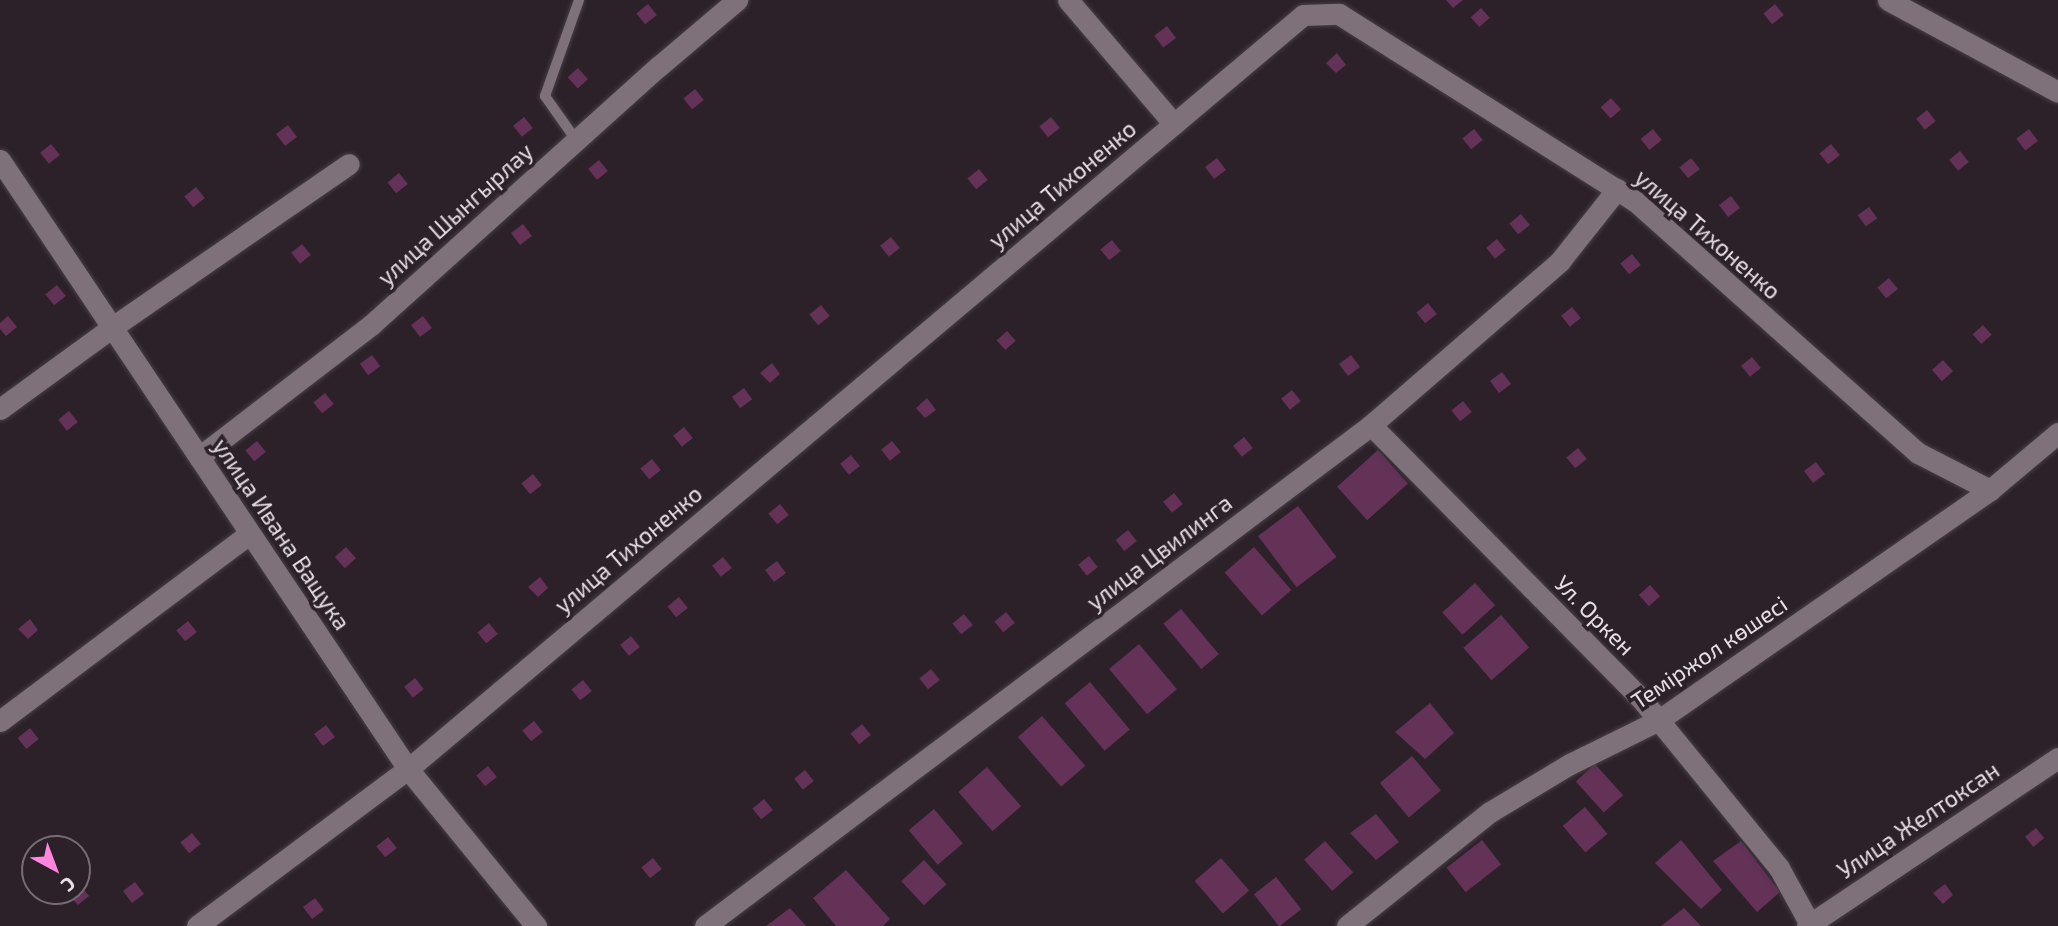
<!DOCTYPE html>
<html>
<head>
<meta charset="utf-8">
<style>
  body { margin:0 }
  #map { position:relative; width:2058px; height:926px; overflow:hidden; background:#2c2129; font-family:"Exo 2",sans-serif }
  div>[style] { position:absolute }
  .building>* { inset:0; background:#643157; transform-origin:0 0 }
  .roads { filter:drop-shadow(0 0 2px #463e44) drop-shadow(0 0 2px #463e44) }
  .service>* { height:10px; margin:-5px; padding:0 5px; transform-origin:5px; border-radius:5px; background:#7f717a }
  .minor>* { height:21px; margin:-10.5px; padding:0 10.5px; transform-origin:10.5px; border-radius:10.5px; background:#7f717a }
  span { translate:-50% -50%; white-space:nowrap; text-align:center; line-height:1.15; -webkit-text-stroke:7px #2c2129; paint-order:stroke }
  .street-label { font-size:23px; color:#e6dfe4 }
  .north { position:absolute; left:21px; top:835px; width:70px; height:70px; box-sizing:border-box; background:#2c2129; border:2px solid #766d74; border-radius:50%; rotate:139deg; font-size:19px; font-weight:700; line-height:28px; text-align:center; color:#e6dfe4 }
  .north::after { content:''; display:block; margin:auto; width:24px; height:32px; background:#ff85de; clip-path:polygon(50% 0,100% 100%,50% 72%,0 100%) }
</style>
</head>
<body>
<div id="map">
  <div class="building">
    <i style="clip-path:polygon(1446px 0,1463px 0,1453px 8px)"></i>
    <i style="left:648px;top:4px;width:14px;height:15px;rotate:51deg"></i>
    <i style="left:1775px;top:4px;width:14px;height:15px;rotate:51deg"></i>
    <i style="left:1481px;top:8px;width:13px;height:14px;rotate:48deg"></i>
    <i style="left:1167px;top:26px;width:15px;height:16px;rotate:53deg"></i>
    <i style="clip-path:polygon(1337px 53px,1346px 65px,1336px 73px,1326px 63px)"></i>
    <i style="left:578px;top:68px;width:15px;height:14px;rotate:48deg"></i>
    <i style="left:695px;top:89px;width:14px;height:15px;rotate:51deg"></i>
    <i style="left:1611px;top:98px;width:15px;height:14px;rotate:48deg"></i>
    <i style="left:1927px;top:110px;width:14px;height:14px;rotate:51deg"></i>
    <i style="left:524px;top:117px;width:14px;height:14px;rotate:51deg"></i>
    <i style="left:1051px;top:117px;width:14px;height:15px;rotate:51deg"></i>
    <i style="left:288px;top:125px;width:15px;height:15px;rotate:53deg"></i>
    <i style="left:1474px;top:129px;width:14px;height:15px;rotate:51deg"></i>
    <i style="left:1653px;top:129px;width:14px;height:16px;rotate:51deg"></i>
    <i style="left:2029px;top:129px;width:15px;height:16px;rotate:53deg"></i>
    <i style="left:51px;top:144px;width:14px;height:14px;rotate:51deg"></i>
    <i style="left:1831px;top:144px;width:14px;height:15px;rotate:51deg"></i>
    <i style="left:1960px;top:151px;width:14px;height:14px;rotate:51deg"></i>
    <i style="left:1217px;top:158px;width:15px;height:15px;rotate:53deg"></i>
    <i style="left:1691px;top:158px;width:14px;height:15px;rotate:51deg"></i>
    <i style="left:599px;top:160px;width:14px;height:14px;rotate:51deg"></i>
    <i style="left:979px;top:169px;width:14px;height:15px;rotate:51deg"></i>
    <i style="left:399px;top:173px;width:14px;height:15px;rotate:51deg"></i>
    <i style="left:196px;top:187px;width:14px;height:15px;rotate:51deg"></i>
    <i style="left:1731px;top:196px;width:15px;height:15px;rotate:53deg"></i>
    <i style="left:1869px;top:207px;width:14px;height:14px;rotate:54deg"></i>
    <i style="left:1521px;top:214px;width:14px;height:15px;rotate:51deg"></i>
    <i style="left:523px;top:224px;width:15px;height:15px;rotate:53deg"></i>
    <i style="left:891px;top:237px;width:14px;height:14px;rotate:51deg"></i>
    <i style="left:1497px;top:239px;width:14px;height:14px;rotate:51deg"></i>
    <i style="left:1112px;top:240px;width:14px;height:15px;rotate:51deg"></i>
    <i style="left:302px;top:244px;width:14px;height:14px;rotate:51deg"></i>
    <i style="left:1632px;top:254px;width:14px;height:15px;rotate:51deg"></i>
    <i style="left:1889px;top:278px;width:14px;height:15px;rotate:51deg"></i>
    <i style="left:57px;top:285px;width:14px;height:15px;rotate:51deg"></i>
    <i style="left:1428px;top:303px;width:14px;height:15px;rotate:51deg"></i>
    <i style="left:821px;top:305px;width:14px;height:15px;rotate:51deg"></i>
    <i style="left:1572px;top:307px;width:14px;height:14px;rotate:51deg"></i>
    <i style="clip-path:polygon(8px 316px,17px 327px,6px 336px,0 329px,0 323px)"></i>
    <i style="left:423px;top:316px;width:15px;height:15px;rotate:53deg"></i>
    <i style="left:1983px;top:325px;width:13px;height:14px;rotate:48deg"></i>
    <i style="left:1007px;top:331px;width:13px;height:14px;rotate:48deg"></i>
    <i style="left:372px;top:355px;width:14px;height:15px;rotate:54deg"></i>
    <i style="left:1351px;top:355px;width:15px;height:15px;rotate:53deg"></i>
    <i style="left:1752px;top:357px;width:14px;height:14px;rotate:51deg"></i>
    <i style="left:1943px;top:360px;width:15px;height:15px;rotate:48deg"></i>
    <i style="clip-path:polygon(772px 363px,780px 374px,770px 383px,760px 373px)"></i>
    <i style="left:1502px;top:372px;width:15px;height:15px;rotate:53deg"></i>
    <i style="left:744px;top:388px;width:14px;height:15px;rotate:54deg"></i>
    <i style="left:1292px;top:390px;width:14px;height:14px;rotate:51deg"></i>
    <i style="left:325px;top:393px;width:14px;height:15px;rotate:51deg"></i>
    <i style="clip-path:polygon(927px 398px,936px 410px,925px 418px,916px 408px)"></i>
    <i style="left:1463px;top:401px;width:14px;height:15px;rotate:51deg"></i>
    <i style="left:69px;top:411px;width:14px;height:14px;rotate:51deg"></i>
    <i style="left:684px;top:427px;width:14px;height:14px;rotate:51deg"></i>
    <i style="left:1244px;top:437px;width:14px;height:14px;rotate:51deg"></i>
    <i style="left:257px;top:441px;width:14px;height:15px;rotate:51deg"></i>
    <i style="left:892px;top:441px;width:14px;height:14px;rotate:51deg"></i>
    <i style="left:1578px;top:448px;width:14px;height:15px;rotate:51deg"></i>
    <i style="left:1378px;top:450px;width:45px;height:55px;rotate:48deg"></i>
    <i style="left:851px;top:455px;width:14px;height:14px;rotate:51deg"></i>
    <i style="left:652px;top:459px;width:14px;height:15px;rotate:51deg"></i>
    <i style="left:1816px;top:462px;width:15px;height:15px;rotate:53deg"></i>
    <i style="left:533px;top:474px;width:14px;height:15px;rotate:51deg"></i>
    <i style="left:1174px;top:493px;width:14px;height:14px;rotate:51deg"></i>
    <i style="left:780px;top:504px;width:14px;height:15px;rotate:51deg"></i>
    <i style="left:1298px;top:506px;width:64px;height:50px;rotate:53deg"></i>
    <i style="left:1128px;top:530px;width:14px;height:16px;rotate:51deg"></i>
    <i style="left:346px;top:547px;width:15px;height:15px;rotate:48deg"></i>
    <i style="left:1254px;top:547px;width:57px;height:39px;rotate:49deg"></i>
    <i style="left:1089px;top:556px;width:14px;height:14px;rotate:51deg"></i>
    <i style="left:723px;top:557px;width:14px;height:14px;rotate:51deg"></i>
    <i style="left:777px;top:561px;width:15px;height:15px;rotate:53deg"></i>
    <i style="clip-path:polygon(540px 577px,548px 588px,538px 597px,528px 587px)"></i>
    <i style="left:1475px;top:583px;width:30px;height:44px;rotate:48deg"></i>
    <i style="left:1650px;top:585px;width:15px;height:15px;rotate:48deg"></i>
    <i style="left:679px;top:597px;width:14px;height:15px;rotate:51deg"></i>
    <i style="left:1181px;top:609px;width:59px;height:23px;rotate:50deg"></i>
    <i style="left:1006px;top:612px;width:14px;height:15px;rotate:51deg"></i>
    <i style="left:964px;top:614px;width:14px;height:15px;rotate:51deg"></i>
    <i style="left:1501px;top:615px;width:43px;height:50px;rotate:49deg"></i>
    <i style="clip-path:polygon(30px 619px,38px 630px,28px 639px,18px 629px)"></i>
    <i style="left:188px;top:621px;width:14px;height:15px;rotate:51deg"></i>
    <i style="left:489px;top:623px;width:14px;height:15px;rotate:51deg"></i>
    <i style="left:631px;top:636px;width:14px;height:14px;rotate:51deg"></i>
    <i style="left:1139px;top:644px;width:59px;height:39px;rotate:50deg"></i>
    <i style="left:931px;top:669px;width:14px;height:15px;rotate:51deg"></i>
    <i style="left:415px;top:678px;width:14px;height:14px;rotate:51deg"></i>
    <i style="left:583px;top:680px;width:14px;height:15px;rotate:51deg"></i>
    <i style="left:1090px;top:682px;width:62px;height:33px;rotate:50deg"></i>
    <i style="clip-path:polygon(1430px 703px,1454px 733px,1425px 759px,1395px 732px)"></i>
    <i style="left:1042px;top:716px;width:66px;height:32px;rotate:49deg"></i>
    <i style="left:534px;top:721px;width:14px;height:15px;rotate:51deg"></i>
    <i style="left:862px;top:724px;width:14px;height:15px;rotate:51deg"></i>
    <i style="left:326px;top:725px;width:15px;height:15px;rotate:53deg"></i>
    <i style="left:30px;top:728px;width:14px;height:16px;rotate:51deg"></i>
    <i style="left:1412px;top:756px;width:45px;height:42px;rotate:50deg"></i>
    <i style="left:1595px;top:764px;width:42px;height:26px;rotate:48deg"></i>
    <i style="left:488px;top:766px;width:14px;height:15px;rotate:51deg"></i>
    <i style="left:987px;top:767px;width:52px;height:38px;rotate:49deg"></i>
    <i style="left:805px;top:770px;width:14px;height:14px;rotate:51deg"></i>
    <i style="left:764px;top:799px;width:14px;height:15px;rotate:51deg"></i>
    <i style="left:1585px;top:807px;width:35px;height:29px;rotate:50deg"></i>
    <i style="left:934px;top:809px;width:45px;height:33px;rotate:50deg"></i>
    <i style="clip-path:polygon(1376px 814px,1399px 842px,1376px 860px,1350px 833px)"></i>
    <i style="left:2036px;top:828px;width:13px;height:14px;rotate:51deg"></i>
    <i style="left:192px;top:833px;width:14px;height:15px;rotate:51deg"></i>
    <i style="left:388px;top:837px;width:14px;height:15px;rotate:51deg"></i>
    <i style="left:1482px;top:840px;width:31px;height:45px;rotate:52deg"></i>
    <i style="clip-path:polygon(1681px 840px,1722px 890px,1701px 909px,1655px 863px)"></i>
    <i style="left:1325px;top:841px;width:42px;height:28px;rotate:48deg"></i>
    <i style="clip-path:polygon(1741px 841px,1780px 892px,1757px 912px,1713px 861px)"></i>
    <i style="left:653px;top:858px;width:14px;height:15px;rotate:51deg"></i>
    <i style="left:1221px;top:858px;width:43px;height:35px;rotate:49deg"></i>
    <i style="left:924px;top:860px;width:33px;height:31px;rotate:47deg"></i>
    <i style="clip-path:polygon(846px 870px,890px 919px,883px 926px,836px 926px,813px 898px)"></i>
    <i style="left:1276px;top:877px;width:41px;height:28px;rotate:52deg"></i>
    <i style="left:135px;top:882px;width:15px;height:15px;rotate:53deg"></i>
    <i style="clip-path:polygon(1945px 884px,1953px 895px,1943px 904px,1933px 893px)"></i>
    <i style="clip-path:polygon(80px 885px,89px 896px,78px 905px,69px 895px,77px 891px)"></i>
    <i style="left:315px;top:898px;width:15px;height:15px;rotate:53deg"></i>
    <i style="clip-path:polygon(790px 908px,806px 926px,766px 926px)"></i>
    <i style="clip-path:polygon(1684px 908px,1701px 926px,1661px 926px)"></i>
  </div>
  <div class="roads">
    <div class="service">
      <i style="left:576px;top:140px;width:54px;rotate:-125.2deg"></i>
      <i style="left:545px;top:96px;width:102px;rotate:-70.5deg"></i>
    </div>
    <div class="minor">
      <i style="left:1068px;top:0;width:163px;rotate:49.5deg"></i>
      <i style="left:1888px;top:0;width:193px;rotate:28.4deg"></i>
      <i style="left:0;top:160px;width:733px;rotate:56.18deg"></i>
      <i style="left:408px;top:769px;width:203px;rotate:50.8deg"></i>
      <i style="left:0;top:409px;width:141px;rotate:-36.1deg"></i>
      <i style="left:114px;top:326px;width:285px;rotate:-34.6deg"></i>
      <i style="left:1371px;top:425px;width:388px;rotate:45.4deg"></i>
      <i style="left:1643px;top:701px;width:215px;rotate:50.8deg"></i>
      <i style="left:1779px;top:868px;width:66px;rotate:61.1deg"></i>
      <i style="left:199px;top:457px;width:217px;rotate:-37.5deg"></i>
      <i style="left:371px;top:325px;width:386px;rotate:-42deg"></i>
      <i style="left:658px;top:67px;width:104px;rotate:-40.3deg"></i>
      <i style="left:0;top:721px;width:311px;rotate:-36.9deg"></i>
      <i style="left:197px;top:926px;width:263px;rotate:-36.7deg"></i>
      <i style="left:408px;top:769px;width:1170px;rotate:-40.11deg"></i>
      <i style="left:1303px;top:15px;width:36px;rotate:-2deg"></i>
      <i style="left:1339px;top:14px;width:350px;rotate:32.3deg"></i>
      <i style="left:1635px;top:201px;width:379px;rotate:41.7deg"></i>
      <i style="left:1918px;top:453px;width:81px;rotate:27.2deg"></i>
      <i style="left:705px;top:926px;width:833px;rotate:-36.95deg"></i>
      <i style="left:1371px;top:425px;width:250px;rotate:-40.9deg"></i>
      <i style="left:1560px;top:261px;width:92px;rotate:-51.6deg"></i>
      <i style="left:1347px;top:926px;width:183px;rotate:-38.6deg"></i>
      <i style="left:1490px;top:812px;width:93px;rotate:-31deg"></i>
      <i style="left:1570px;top:764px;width:99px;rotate:-26.3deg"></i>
      <i style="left:1659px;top:720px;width:403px;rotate:-34.8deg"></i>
      <i style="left:1990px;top:490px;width:89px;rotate:-40deg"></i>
      <i style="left:1807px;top:926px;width:302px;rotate:-33.8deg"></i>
    </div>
  </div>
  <div class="street-label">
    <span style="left:1062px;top:184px;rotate:-40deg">улица Тихоненко</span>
    <span style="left:455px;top:214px;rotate:-42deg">улица Шынгырлау</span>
    <span style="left:1708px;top:234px;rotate:41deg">улица Тихоненко</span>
    <span style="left:282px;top:534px;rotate:56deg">улица Ивана Ващука</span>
    <span style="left:628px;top:549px;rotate:-40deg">улица Тихоненко</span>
    <span style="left:1159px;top:552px;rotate:-37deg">улица Цвилинга</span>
    <span style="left:1595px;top:615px;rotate:45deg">Ул. Оркен</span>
    <span style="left:1709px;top:652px;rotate:-34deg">Теміржол көшесі</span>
    <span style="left:1918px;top:820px;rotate:-34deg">Улица Желтоксан</span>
  </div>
  <div class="north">С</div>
</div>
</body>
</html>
